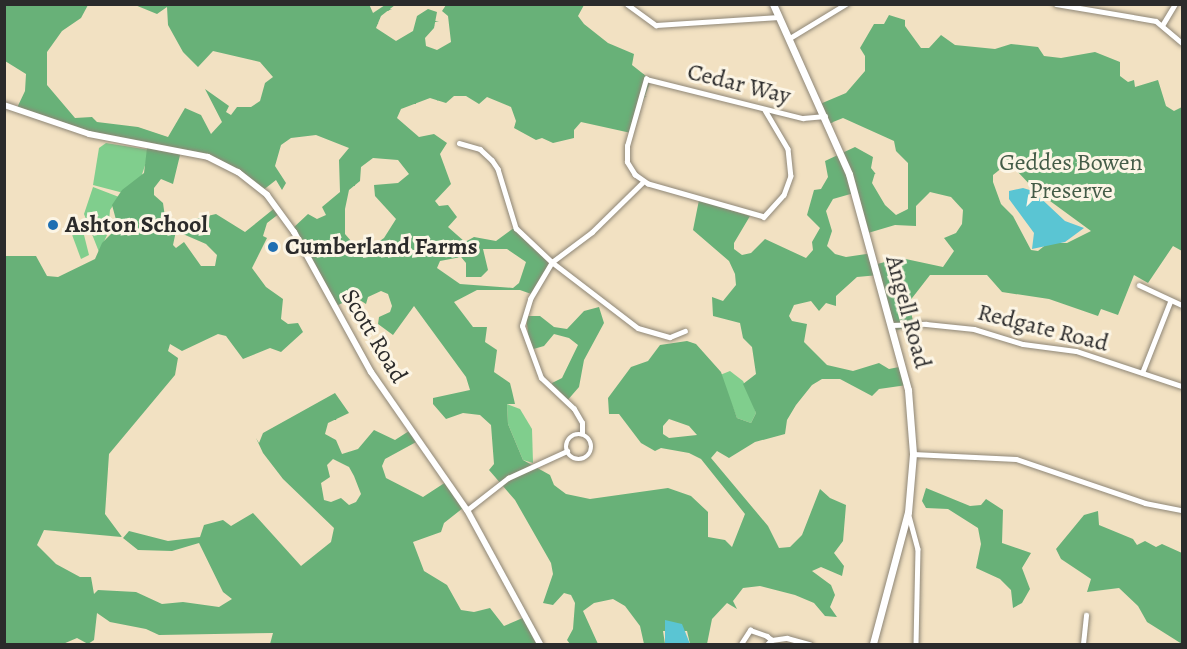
<!DOCTYPE html>
<html>
<head>
<meta charset="utf-8">
<style>
  body { margin:0 }
  #map { position:relative; width:1187px; height:649px; overflow:hidden; background:#f2e1c2; font-family:Alegreya,serif }
  div>[style] { position:absolute }
  .green>* { inset:0; background:#80ce8d }
  .forest>* { inset:0; background:#68b178 }
  .water>* { inset:0; background:#5ac5d3 }
  .roads { filter:drop-shadow(0 0 2px #8e8676) drop-shadow(0 0 2px #8e8676) }
  .minor>* { height:4.5px; margin:-2.25px; padding:0 2.25px; transform-origin:2.25px; border-radius:2.25px; background:#fff }
  .minor>.ring { margin:-2.25px; padding:0; box-sizing:content-box; background:none; border:4.5px solid #fff; border-radius:50% }
  .tertiary>* { height:6px; margin:-3px; padding:0 3px; transform-origin:3px; border-radius:3px; background:#fff }
  .secondary>* { height:7px; margin:-3.5px; padding:0 3.5px; transform-origin:3.5px; border-radius:3.5px; background:#fff }
  .dots>* { width:16px; height:16px; translate:-50% -50%; box-sizing:border-box; border:3px solid #fcf5e5; border-radius:50% }
  span { translate:-50% -50%; white-space:nowrap; text-align:center; line-height:1.15; -webkit-text-stroke:6px #fcf5e5; paint-order:stroke }
  .street-label { font-size:24px; color:#2b2b2b }
  .park-label { font-size:24px; color:#445c48 }
  .poi-label { font-size:24px; color:#2b2b2b; font-weight:700 }
  .left { translate:0 -50%; text-align:left }
  .frame { position:absolute; inset:0; border:6px solid #2b2b2b; pointer-events:none }
</style>
</head>
<body>
<div id="map">
  <div class="green">
    <i style="clip-path:polygon(106px 143px,150px 150px,135px 196px,93px 185px,99px 148px)"></i>
    <i style="clip-path:polygon(93px 187px,119px 197px,110px 210px,108px 233px,99px 252px,84px 214px)"></i>
    <i style="clip-path:polygon(82px 227px,89px 255px,81px 259px,71px 232px)"></i>
    <i style="clip-path:polygon(730px 371px,743px 381px,750px 395px,756px 413px,751px 423px,737px 418px,720px 375px)"></i>
    <i style="clip-path:polygon(507px 404px,520px 409px,532px 429px,533px 463px,523px 460px,508px 424px)"></i>
  </div>
  <div class="forest">
    <i style="clip-path:polygon(evenodd,369px 4px,373px 13px,385px 5px,395px 5px,381px 16px,376px 28px,396px 41px,413px 31px,417px 16px,428px 9px,437px 12px,434px 28px,425px 38px,426px 46px,437px 50px,451px 42px,448px 16px,442px 11px,446px 5px,584px 5px,578px 16px,584px 24px,608px 43px,634px 54px,632px 65px,651px 80px,631px 133px,581px 122px,574px 130px,574px 138px,553px 143px,542px 138px,536px 140px,514px 128px,516px 121px,511px 107px,487px 97px,479px 104px,466px 96px,454px 96px,446px 103px,430px 98px,401px 109px,397px 118px,419px 137px,434px 134px,447px 143px,440px 154px,451px 184px,435px 201px,439px 206px,448px 205px,457px 217px,448px 227px,465px 242px,474px 237px,496px 241px,515px 227px,552px 262px,534px 295px,520px 290px,477px 290px,454px 302px,473px 327px,487px 327px,485px 342px,497px 350px,494px 372px,510px 383px,512px 391px,515px 404px,507px 404px,508px 424px,523px 460px,550px 475px,554px 485px,566px 494px,590px 499px,668px 488px,691px 496px,708px 512px,708px 537px,725px 540px,732px 547px,745px 514px,701px 459px,689px 453px,661px 448px,655px 451px,641px 443px,619px 414px,609px 414px,608px 398px,631px 367px,648px 361px,660px 345px,687px 341px,696px 344px,721px 372px,737px 418px,751px 423px,756px 413px,743px 384px,756px 374px,752px 347px,743px 338px,740px 323px,713px 316px,712px 297px,723px 301px,736px 285px,735px 274px,729px 261px,693px 230px,699px 200px,750px 216px,734px 243px,734px 249px,742px 255px,751px 253px,765px 239px,806px 258px,813px 250px,812px 242px,820px 228px,807px 215px,814px 190px,821px 189px,828px 177px,825px 161px,855px 147px,873px 157px,871px 168px,875px 173px,872px 183px,885px 205px,896px 215px,908px 209px,908px 163px,896px 151px,894px 141px,843px 118px,828px 124px,820px 104px,846px 93px,865px 71px,865px 56px,860px 48px,874px 24px,884px 24px,889px 15px,905px 20px,905px 26px,921px 48px,929px 48px,941px 35px,955px 45px,995px 49px,1011px 44px,1038px 47px,1044px 56px,1061px 58px,1095px 52px,1120px 62px,1120px 76px,1128px 82px,1134px 80px,1135px 87px,1158px 80px,1166px 106px,1174px 111px,1182px 107px,1182px 251px,1173px 246px,1148px 283px,1134px 275px,1118px 315px,1101px 309px,1098px 316px,1049px 299px,1002px 292px,987px 275px,930px 275px,909px 302px,914px 326px,896px 330px,879px 275px,857px 277px,836px 296px,836px 306px,826px 303px,819px 311px,811px 301px,794px 305px,789px 316px,792px 321px,807px 324px,804px 342px,827px 365px,853px 371px,879px 363px,889px 369px,904px 366px,907px 385px,879px 389px,872px 396px,840px 379px,822px 379px,812px 385px,796px 405px,787px 420px,785px 434px,755px 442px,729px 458px,717px 451px,711px 458px,768px 526px,779px 548px,790px 547px,802px 535px,820px 489px,830px 498px,846px 505px,843px 541px,834px 553px,844px 566px,842px 576px,821px 567px,812px 571px,831px 585px,835px 595px,830px 607px,837px 617px,825px 616px,814px 603px,795px 595px,760px 586px,743px 588px,733px 601px,737px 609px,727px 603px,712px 619px,707px 644px,690px 644px,687px 631px,663px 631px,665px 644px,644px 644px,640px 626px,625px 606px,613px 599px,594px 603px,583px 611px,598px 644px,570px 644px,567px 640px,573px 629px,575px 603px,571px 595px,564px 593px,553px 605px,543px 603px,553px 574px,551px 563px,515px 500px,489px 470px,494px 464px,491px 425px,480px 415px,463px 413px,446px 419px,433px 404px,433px 398px,470px 390px,466px 377px,414px 306px,393px 335px,378px 324px,379px 317px,390px 312px,392px 306px,388px 294px,381px 291px,368px 297px,366px 304px,355px 297px,334px 307px,292px 229px,308px 214px,317px 219px,326px 215px,322px 207px,340px 192px,339px 160px,349px 148px,316px 135px,291px 138px,281px 145px,275px 166px,286px 183px,282px 190px,276px 180px,262px 191px,227px 165px,181px 151px,173px 184px,161px 179px,154px 188px,154px 195px,163px 203px,165px 217px,182px 222px,216px 214px,245px 232px,276px 207px,280px 213px,267px 223px,263px 236px,267px 238px,252px 268px,266px 287px,283px 299px,281px 319px,288px 324px,298px 323px,303px 332px,281px 352px,270px 348px,243px 359px,226px 336px,218px 334px,182px 351px,170px 344px,168px 351px,178px 358px,175px 375px,109px 454px,105px 514px,122px 537px,44px 530px,37px 545px,56px 564px,80px 577px,91px 577px,94px 594px,98px 590px,136px 592px,162px 604px,183px 602px,219px 607px,232px 599px,223px 592px,199px 543px,172px 551px,138px 550px,123px 538px,129px 531px,168px 541px,200px 537px,204px 525px,223px 520px,231px 526px,253px 513px,301px 566px,331px 542px,334px 528px,283px 479px,263px 453px,256px 438px,259px 443px,263px 433px,335px 393px,349px 413px,328px 423px,325px 434px,336px 440px,342px 454px,358px 449px,374px 430px,395px 440px,409px 431px,418px 441px,385px 459px,382px 466px,386px 478px,423px 497px,446px 482px,463px 508px,444px 523px,441px 532px,413px 542px,424px 571px,447px 585px,461px 610px,474px 612px,490px 608px,504px 626px,525px 617px,539px 644px,270px 644px,273px 633px,159px 635px,146px 629px,110px 622px,97px 613px,94px 640px,88px 644px,77px 638px,63px 644px,5px 644px,5px 256px,36px 256px,47px 276px,58px 277px,95px 259px,102px 243px,118px 227px,112px 205px,122px 190px,144px 173px,147px 148px,86px 134px,16px 110px,25px 91px,26px 74px,5px 61px,5px 5px,88px 5px,81px 18px,62px 31px,47px 52px,47px 85px,75px 118px,92px 117px,97px 122px,138px 127px,168px 137px,185px 108px,201px 115px,211px 134px,222px 122px,205px 89px,229px 106px,226px 112px,231px 115px,237px 107px,251px 107px,260px 101px,265px 83px,273px 77px,260px 62px,213px 51px,198px 67px,183px 52px,168px 25px,167px 7px,157px 14px,135px 5px,369px 4px,373px 158px,398px 160px,409px 174px,398px 183px,374px 185px,375px 196px,396px 219px,384px 238px,367px 250px,357px 248px,345px 234px,345px 209px,349px 190px,360px 181px,361px 167px,373px 158px,369px 4px,1003px 167px,1014px 168px,1035px 190px,1091px 231px,1067px 243px,1048px 243px,1038px 251px,1031px 250px,1013px 216px,1001px 204px,993px 182px,993px 175px,1003px 167px,369px 4px,930px 192px,951px 197px,963px 210px,962px 224px,956px 233px,944px 238px,954px 251px,943px 267px,901px 258px,877px 264px,873px 253px,846px 257px,835px 254px,827px 246px,832px 231px,826px 211px,833px 199px,854px 193px,868px 233px,895px 225px,916px 226px,916px 206px,930px 192px,369px 4px,176px 231px,206px 244px,217px 255px,215px 266px,201px 266px,184px 242px,176px 248px,173px 245px,176px 231px,369px 4px,483px 249px,507px 249px,526px 262px,519px 283px,513px 288px,460px 284px,437px 268px,440px 261px,461px 257px,466px 263px,466px 277px,481px 277px,488px 270px,483px 249px,369px 4px,669px 419px,689px 426px,697px 435px,669px 438px,663px 434px,663px 426px,669px 419px,369px 4px,333px 459px,349px 467px,354px 476px,361px 494px,356px 502px,349px 505px,341px 498px,331px 502px,324px 500px,321px 483px,330px 477px,327px 465px,333px 459px)"></i>
    <i style="clip-path:polygon(599px 307px,604px 323px,584px 360px,579px 387px,566px 402px,553px 391px,552px 383px,562px 378px,578px 345px,569px 338px,554px 334px,544px 346px,530px 350px,526px 316px,540px 316px,554px 327px,567px 329px,584px 311px)"></i>
    <i style="clip-path:polygon(926px 488px,970px 506px,981px 505px,986px 499px,1003px 510px,1002px 543px,1031px 553px,1022px 568px,1030px 589px,1022px 603px,1013px 608px,1011px 590px,1000px 579px,976px 568px,981px 544px,978px 528px,948px 509px,926px 508px,922px 501px)"></i>
    <i style="clip-path:polygon(1098px 511px,1099px 525px,1133px 539px,1137px 545px,1145px 541px,1156px 547px,1162px 544px,1182px 553px,1182px 644px,1147px 622px,1138px 606px,1119px 588px,1087px 592px,1091px 579px,1061px 559px,1056px 549px,1084px 515px)"></i>
  </div>
  <div class="water">
    <i style="clip-path:polygon(1023px 188px,1033px 191px,1065px 221px,1084px 228px,1065px 242px,1032px 249px,1034px 233px,1009px 199px,1009px 191px)"></i>
    <i style="clip-path:polygon(665px 620px,682px 624px,690px 644px,665px 644px)"></i>
  </div>
  <div class="roads">
    <div class="minor">
      <i style="left:627px;top:4px;width:36px;rotate:36deg"></i>
      <i style="left:656px;top:25px;width:123px;rotate:-3.7deg"></i>
      <i style="left:1056px;top:4px;width:101px;rotate:9.6deg"></i>
      <i style="left:1156px;top:21px;width:34px;rotate:40deg"></i>
      <i style="left:1163px;top:24px;width:23px;rotate:-59deg"></i>
      <i style="left:790px;top:38px;width:66px;rotate:-31.3deg"></i>
      <i style="left:765px;top:110px;width:45px;rotate:59.5deg"></i>
      <i style="left:788px;top:149px;width:27px;rotate:84deg"></i>
      <i style="left:791px;top:176px;width:20px;rotate:110deg"></i>
      <i style="left:784px;top:195px;width:30px;rotate:132deg"></i>
      <i style="left:764px;top:217px;width:121px;rotate:-164.1deg"></i>
      <i style="left:648px;top:184px;width:16px;rotate:-145deg"></i>
      <i style="left:635px;top:175px;width:15px;rotate:-122deg"></i>
      <i style="left:627px;top:162px;width:16px;rotate:-90deg"></i>
      <i style="left:627px;top:146px;width:70px;rotate:-74.2deg"></i>
      <i style="left:646px;top:79px;width:162px;rotate:14deg"></i>
      <i style="left:803px;top:118px;width:22px;rotate:-5deg"></i>
      <i style="left:459px;top:143px;width:22px;rotate:16deg"></i>
      <i style="left:480px;top:149px;width:16px;rotate:43deg"></i>
      <i style="left:492px;top:160px;width:11px;rotate:56deg"></i>
      <i style="left:498px;top:169px;width:62px;rotate:73deg"></i>
      <i style="left:516px;top:228px;width:50px;rotate:43.4deg"></i>
      <i style="left:552px;top:262px;width:108px;rotate:37.5deg"></i>
      <i style="left:638px;top:328px;width:33px;rotate:16deg"></i>
      <i style="left:670px;top:337px;width:16px;rotate:-22deg"></i>
      <i style="left:1139px;top:285px;width:47px;rotate:24.9deg"></i>
      <i style="left:892px;top:325px;width:34px;rotate:-2deg"></i>
      <i style="left:926px;top:324px;width:48px;rotate:5.9deg"></i>
      <i style="left:974px;top:329px;width:51px;rotate:17deg"></i>
      <i style="left:1023px;top:344px;width:53px;rotate:7.5deg"></i>
      <i style="left:1076px;top:351px;width:112px;rotate:18.3deg"></i>
      <i style="left:1142px;top:373px;width:76px;rotate:-68.5deg"></i>
      <i style="left:582px;top:434px;width:11px;rotate:-90deg"></i>
      <i style="left:582px;top:423px;width:16px;rotate:-120deg"></i>
      <i style="left:574px;top:409px;width:45px;rotate:-136.8deg"></i>
      <i style="left:541px;top:378px;width:55px;rotate:-110.1deg"></i>
      <i style="left:522px;top:326px;width:28px;rotate:-73deg"></i>
      <i style="left:530px;top:299px;width:43px;rotate:-59.3deg"></i>
      <i style="left:552px;top:262px;width:50px;rotate:-36.9deg"></i>
      <i style="left:592px;top:232px;width:71px;rotate:-44.4deg"></i>
      <i class="ring" style="left:566px;top:434px;width:21.5px;height:21.5px"></i>
      <i style="left:913px;top:454px;width:103px;rotate:2.8deg"></i>
      <i style="left:1016px;top:459px;width:136px;rotate:18.8deg"></i>
      <i style="left:1145px;top:503px;width:38px;rotate:11deg"></i>
      <i style="left:467px;top:510px;width:52px;rotate:-38deg"></i>
      <i style="left:508px;top:478px;width:65px;rotate:-24.6deg"></i>
      <i style="left:908px;top:512px;width:38px;rotate:75deg"></i>
      <i style="left:918px;top:549px;width:95px;rotate:91.2deg"></i>
      <i style="left:772px;top:640px;width:15px;rotate:-8deg"></i>
      <i style="left:787px;top:638px;width:24px;rotate:15deg"></i>
      <i style="left:741px;top:644px;width:17px;rotate:-57deg"></i>
      <i style="left:750px;top:630px;width:18px;rotate:19deg"></i>
      <i style="left:767px;top:636px;width:6px;rotate:39deg"></i>
      <i style="left:772px;top:640px;width:6px;rotate:135deg"></i>
      <i style="left:1083px;top:644px;width:29px;rotate:-84deg"></i>
    </div>
    <div class="tertiary">
      <i style="left:4px;top:105px;width:90px;rotate:18.8deg"></i>
      <i style="left:89px;top:134px;width:121px;rotate:10.9deg"></i>
      <i style="left:208px;top:157px;width:34px;rotate:27deg"></i>
      <i style="left:238px;top:172px;width:37px;rotate:38deg"></i>
      <i style="left:267px;top:195px;width:46px;rotate:53.9deg"></i>
      <i style="left:294px;top:232px;width:160px;rotate:61.2deg"></i>
      <i style="left:371px;top:372px;width:168px;rotate:55.2deg"></i>
      <i style="left:467px;top:510px;width:153px;rotate:61.4deg"></i>
    </div>
    <div class="secondary">
      <i style="left:773px;top:4px;width:186px;rotate:65.9deg"></i>
      <i style="left:849px;top:174px;width:224px;rotate:74.7deg"></i>
      <i style="left:908px;top:390px;width:64px;rotate:85.5deg"></i>
      <i style="left:913px;top:454px;width:58px;rotate:94.9deg"></i>
      <i style="left:908px;top:512px;width:137px;rotate:104.9deg"></i>
    </div>
  </div>
  <div class="dots">
    <i style="left:53px;top:225px;background:#1f6fb2"></i>
    <i style="left:273px;top:247px;background:#1f6fb2"></i>
  </div>
  <div class="street-label">
    <span style="left:739px;top:84px;rotate:14deg">Cedar Way</span>
    <span style="left:908px;top:312px;rotate:75deg">Angell Road</span>
    <span style="left:1043px;top:328px;rotate:14deg">Redgate Road</span>
    <span style="left:374px;top:336px;rotate:59deg">Scott Road</span>
  </div>
  <div class="park-label">
    <span style="left:1071px;top:177px">Geddes Bowen<br>Preserve</span>
  </div>
  <div class="poi-label">
    <span class="left" style="left:65px;top:225px">Ashton School</span>
    <span class="left" style="left:285px;top:247px">Cumberland Farms</span>
  </div>
  <div class="frame"></div>
</div>
</body>
</html>
